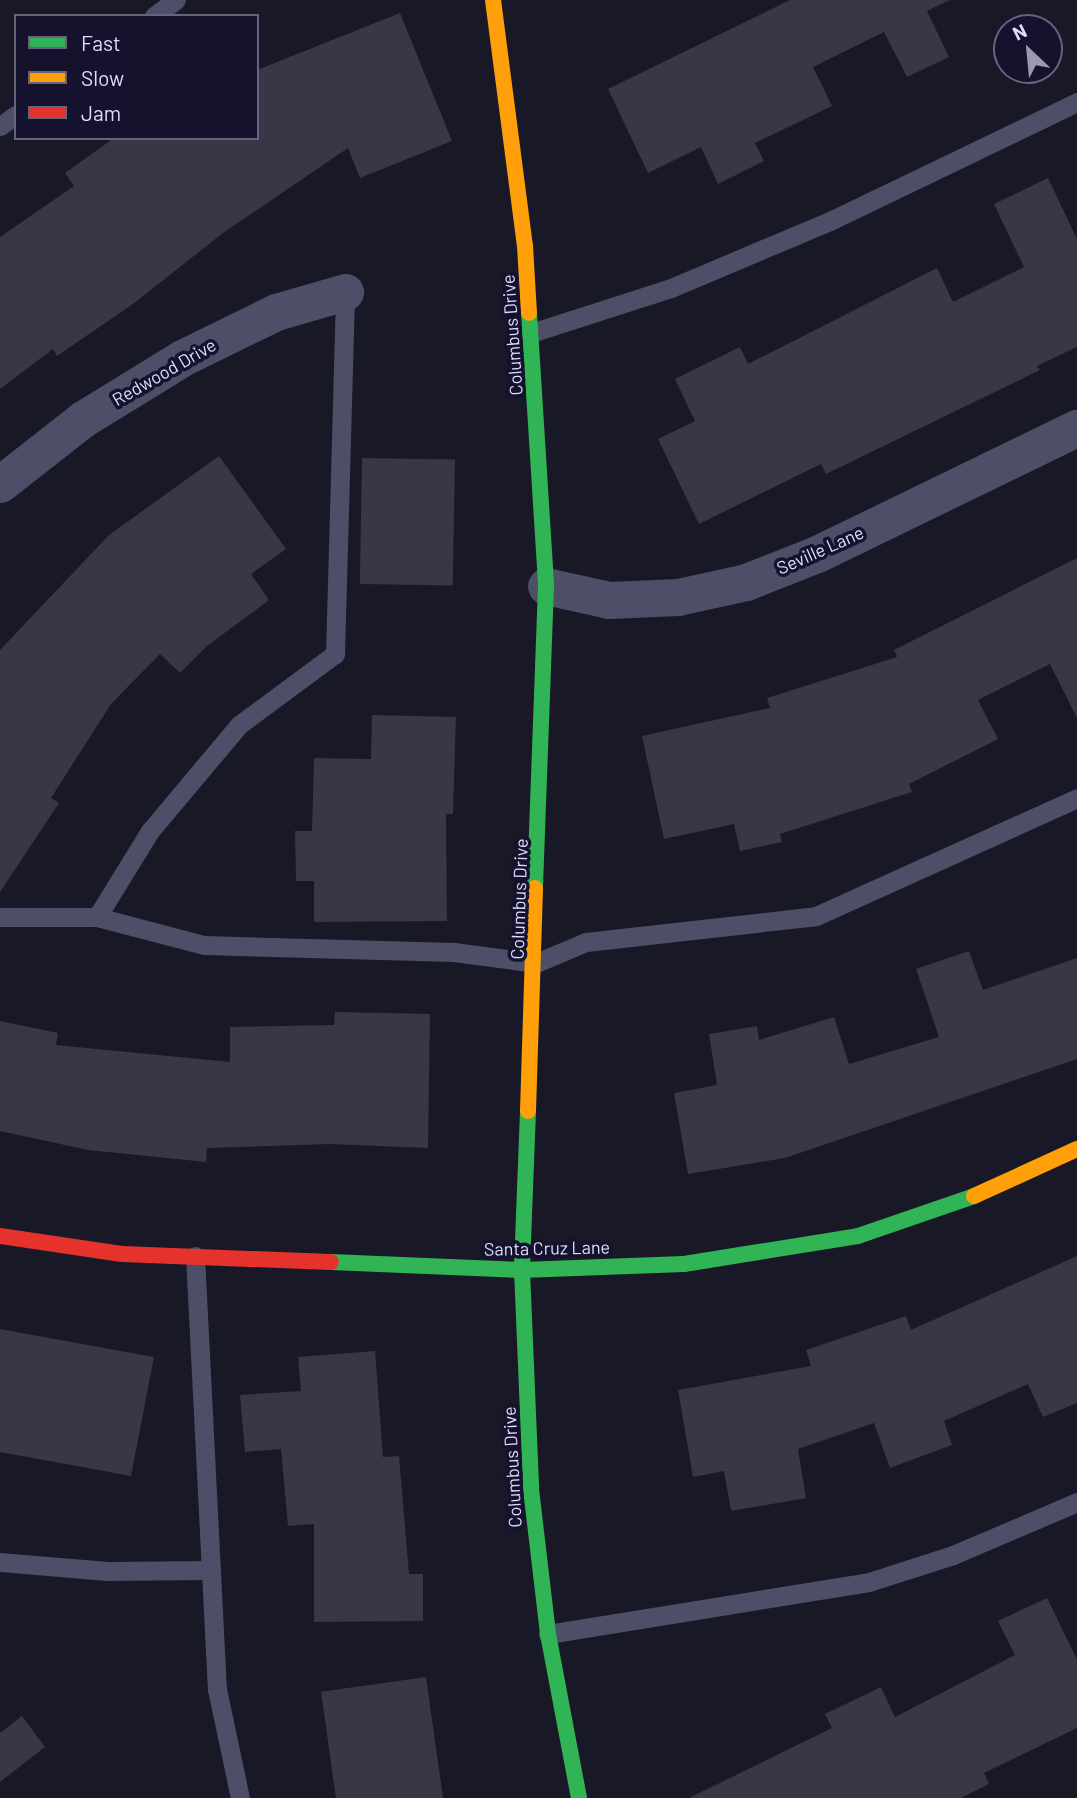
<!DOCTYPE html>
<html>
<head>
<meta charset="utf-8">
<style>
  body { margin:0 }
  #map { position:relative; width:1077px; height:1798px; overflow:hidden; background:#191826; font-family:Barlow,sans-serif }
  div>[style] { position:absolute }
  .building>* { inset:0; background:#383647; transform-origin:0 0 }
  .lane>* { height:19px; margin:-9.5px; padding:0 9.5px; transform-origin:9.5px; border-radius:9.5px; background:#4d4e67 }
  .street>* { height:37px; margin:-18.5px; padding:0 18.5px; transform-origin:18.5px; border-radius:18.5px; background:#4d4e67 }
  .fast>* { height:16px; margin:-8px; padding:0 8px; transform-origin:8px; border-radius:8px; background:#30b455 }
  .slow>* { height:16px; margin:-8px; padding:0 8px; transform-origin:8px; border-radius:8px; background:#ff9f0a }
  .jam>* { height:16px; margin:-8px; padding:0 8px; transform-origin:8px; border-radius:8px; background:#e5322d }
  span { translate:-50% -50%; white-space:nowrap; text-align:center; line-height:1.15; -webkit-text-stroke:7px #14122c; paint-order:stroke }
  .street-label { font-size:18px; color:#dfddff }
  .legend { position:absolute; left:14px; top:14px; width:245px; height:126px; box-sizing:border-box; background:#14122c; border:2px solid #656380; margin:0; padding:9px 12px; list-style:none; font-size:21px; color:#dfddff }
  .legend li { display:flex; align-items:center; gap:14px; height:35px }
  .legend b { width:35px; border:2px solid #656380 }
  .north { position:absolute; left:993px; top:14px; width:70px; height:70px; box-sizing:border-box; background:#14122c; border:2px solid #656380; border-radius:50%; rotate:334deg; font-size:19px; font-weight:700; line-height:28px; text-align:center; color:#dfddff }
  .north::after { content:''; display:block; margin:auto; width:24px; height:32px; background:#9a98b3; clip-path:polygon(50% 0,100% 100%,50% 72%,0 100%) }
</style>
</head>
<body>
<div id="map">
  <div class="building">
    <i style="clip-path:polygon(790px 0,950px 0,927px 11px,949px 57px,907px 77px,884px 32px,813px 67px,832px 106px,755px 143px,764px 161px,718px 184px,701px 147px,648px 173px,608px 89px)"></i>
    <i style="clip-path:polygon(400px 13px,452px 141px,360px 178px,348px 148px,223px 233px,133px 304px,57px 356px,53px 349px,0 389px,0 237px,74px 186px,65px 173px,114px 138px,257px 138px,257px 70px)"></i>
    <i style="clip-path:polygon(1048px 178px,1077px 239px,1077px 347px,1037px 366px,1040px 370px,826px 474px,821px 464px,699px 524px,658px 439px,695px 421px,675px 379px,740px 347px,748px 364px,937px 268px,953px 302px,1024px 267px,994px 204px)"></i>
    <i style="clip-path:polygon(219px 456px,286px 549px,251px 574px,269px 600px,207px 646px,180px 673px,160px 654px,111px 704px,51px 798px,59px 803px,0 892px,0 650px,109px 535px)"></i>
    <i style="left:362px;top:458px;width:93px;height:126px;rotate:1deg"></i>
    <i style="clip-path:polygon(1077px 558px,1077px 718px,1050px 664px,978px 700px,998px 739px,909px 784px,912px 792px,780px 834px,782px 842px,740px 851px,734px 824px,664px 839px,642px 736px,770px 708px,767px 698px,897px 657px,894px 650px)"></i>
    <i style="clip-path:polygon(372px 715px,456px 717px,453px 814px,446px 814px,447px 921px,314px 922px,314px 881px,296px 881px,295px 831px,312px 831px,314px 758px,371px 759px)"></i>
    <i style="clip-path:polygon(969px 951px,983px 990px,1077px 958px,1077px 1059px,785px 1158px,688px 1174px,674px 1093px,717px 1085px,709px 1034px,757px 1026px,759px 1040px,834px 1017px,849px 1064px,939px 1037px,916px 969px)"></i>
    <i style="clip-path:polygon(335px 1012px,430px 1014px,428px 1148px,331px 1144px,207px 1148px,206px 1162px,88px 1150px,0 1131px,0 1021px,58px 1033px,56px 1045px,230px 1062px,230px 1027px,334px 1025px)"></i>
    <i style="clip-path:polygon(1077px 1256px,1077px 1403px,1043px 1417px,1028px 1384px,944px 1421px,952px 1445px,890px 1468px,874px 1423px,798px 1449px,806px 1498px,731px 1511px,724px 1471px,693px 1477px,678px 1390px,811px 1366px,806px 1350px,906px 1316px,911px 1330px)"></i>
    <i style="clip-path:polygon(0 1329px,154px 1357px,131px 1476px,0 1452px)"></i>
    <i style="clip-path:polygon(375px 1351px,383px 1457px,399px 1456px,409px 1574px,423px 1574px,423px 1621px,314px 1622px,314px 1524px,288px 1526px,281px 1449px,245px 1452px,240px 1395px,301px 1391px,298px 1357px)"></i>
    <i style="clip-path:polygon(1047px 1598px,1077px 1659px,1077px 1728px,984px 1773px,989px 1784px,961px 1798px,689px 1798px,832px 1728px,825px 1714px,881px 1687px,895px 1717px,1015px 1655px,998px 1621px)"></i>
    <i style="left:426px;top:1677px;width:122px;height:106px;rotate:82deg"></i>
    <i style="clip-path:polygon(22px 1716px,45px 1747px,0 1782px,0 1733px)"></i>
  </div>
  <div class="lane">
    <i style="left:154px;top:16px;width:27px;rotate:-36deg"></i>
    <i style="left:0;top:126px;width:19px;rotate:-35deg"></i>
    <i style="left:531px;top:333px;width:147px;rotate:-17.8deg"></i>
    <i style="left:671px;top:288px;width:175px;rotate:-22.9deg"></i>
    <i style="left:832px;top:220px;width:272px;rotate:-25.7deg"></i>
    <i style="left:0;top:917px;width:97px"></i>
    <i style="left:97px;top:917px;width:101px;rotate:-58.4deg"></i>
    <i style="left:150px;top:831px;width:138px;rotate:-50deg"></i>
    <i style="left:239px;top:725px;width:119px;rotate:-36.5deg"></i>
    <i style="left:335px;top:654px;width:362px;rotate:-88.4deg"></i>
    <i style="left:97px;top:917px;width:111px;rotate:14.7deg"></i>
    <i style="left:204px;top:945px;width:250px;rotate:1.6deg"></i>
    <i style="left:454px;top:952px;width:83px;rotate:7.6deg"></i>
    <i style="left:536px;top:963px;width:54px;rotate:-22.8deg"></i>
    <i style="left:586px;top:942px;width:231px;rotate:-6.4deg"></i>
    <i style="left:816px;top:916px;width:286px;rotate:-24.3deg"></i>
    <i style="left:195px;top:1256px;width:434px;rotate:87.1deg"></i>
    <i style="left:217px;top:1689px;width:111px;rotate:78.1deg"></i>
    <i style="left:0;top:1562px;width:108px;rotate:4.8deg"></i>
    <i style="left:108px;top:1571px;width:101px;rotate:-0.6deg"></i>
    <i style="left:548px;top:1634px;width:325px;rotate:-9.2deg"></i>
    <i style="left:869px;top:1582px;width:88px;rotate:-17.8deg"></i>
    <i style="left:953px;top:1555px;width:135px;rotate:-23.1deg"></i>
  </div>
  <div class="street">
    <i style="left:0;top:484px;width:105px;rotate:-38.1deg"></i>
    <i style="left:83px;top:419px;width:116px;rotate:-31.6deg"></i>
    <i style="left:182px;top:358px;width:105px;rotate:-26.1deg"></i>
    <i style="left:276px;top:312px;width:72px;rotate:-16.2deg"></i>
    <i style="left:546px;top:586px;width:65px;rotate:12.5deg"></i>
    <i style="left:609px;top:600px;width:69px;rotate:-2.5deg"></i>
    <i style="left:678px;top:597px;width:70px;rotate:-12.4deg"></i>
    <i style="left:746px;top:582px;width:76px;rotate:-21.5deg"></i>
    <i style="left:817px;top:554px;width:289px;rotate:-25.9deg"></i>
  </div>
  <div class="fast">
    <i style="left:529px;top:313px;width:274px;rotate:86.4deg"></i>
    <i style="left:546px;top:586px;width:302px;rotate:92.1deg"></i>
    <i style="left:528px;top:1111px;width:159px;rotate:92.2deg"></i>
    <i style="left:522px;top:1270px;width:219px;rotate:87.6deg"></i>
    <i style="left:531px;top:1489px;width:146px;rotate:83.3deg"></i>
    <i style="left:548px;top:1634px;width:167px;rotate:79.3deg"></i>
    <i style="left:331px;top:1262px;width:191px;rotate:2.4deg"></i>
    <i style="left:522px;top:1270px;width:162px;rotate:-2.1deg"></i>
    <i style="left:684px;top:1264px;width:176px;rotate:-9.1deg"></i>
    <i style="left:858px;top:1236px;width:123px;rotate:-19deg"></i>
  </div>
  <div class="slow">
    <i style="left:493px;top:0;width:248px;rotate:82.6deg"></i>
    <i style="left:525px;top:246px;width:67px;rotate:86.6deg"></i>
    <i style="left:528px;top:1111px;width:223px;rotate:-88.2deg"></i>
    <i style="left:974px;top:1196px;width:113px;rotate:-24.5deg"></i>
  </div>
  <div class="jam">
    <i style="left:0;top:1236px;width:123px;rotate:8.4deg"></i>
    <i style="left:122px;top:1254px;width:209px;rotate:2.2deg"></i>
  </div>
  <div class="street-label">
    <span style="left:512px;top:335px;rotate:-94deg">Columbus Drive</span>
    <span style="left:164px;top:372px;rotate:-30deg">Redwood Drive</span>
    <span style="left:820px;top:550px;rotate:-24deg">Seville Lane</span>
    <span style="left:519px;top:899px;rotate:-88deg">Columbus Drive</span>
    <span style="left:547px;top:1248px;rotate:-1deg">Santa Cruz Lane</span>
    <span style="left:512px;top:1467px;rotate:-93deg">Columbus Drive</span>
  </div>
  <ul class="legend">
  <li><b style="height:9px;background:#30b455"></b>Fast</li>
  <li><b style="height:9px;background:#ff9f0a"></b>Slow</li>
  <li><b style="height:9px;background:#e5322d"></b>Jam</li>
  </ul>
  <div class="north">N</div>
</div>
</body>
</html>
